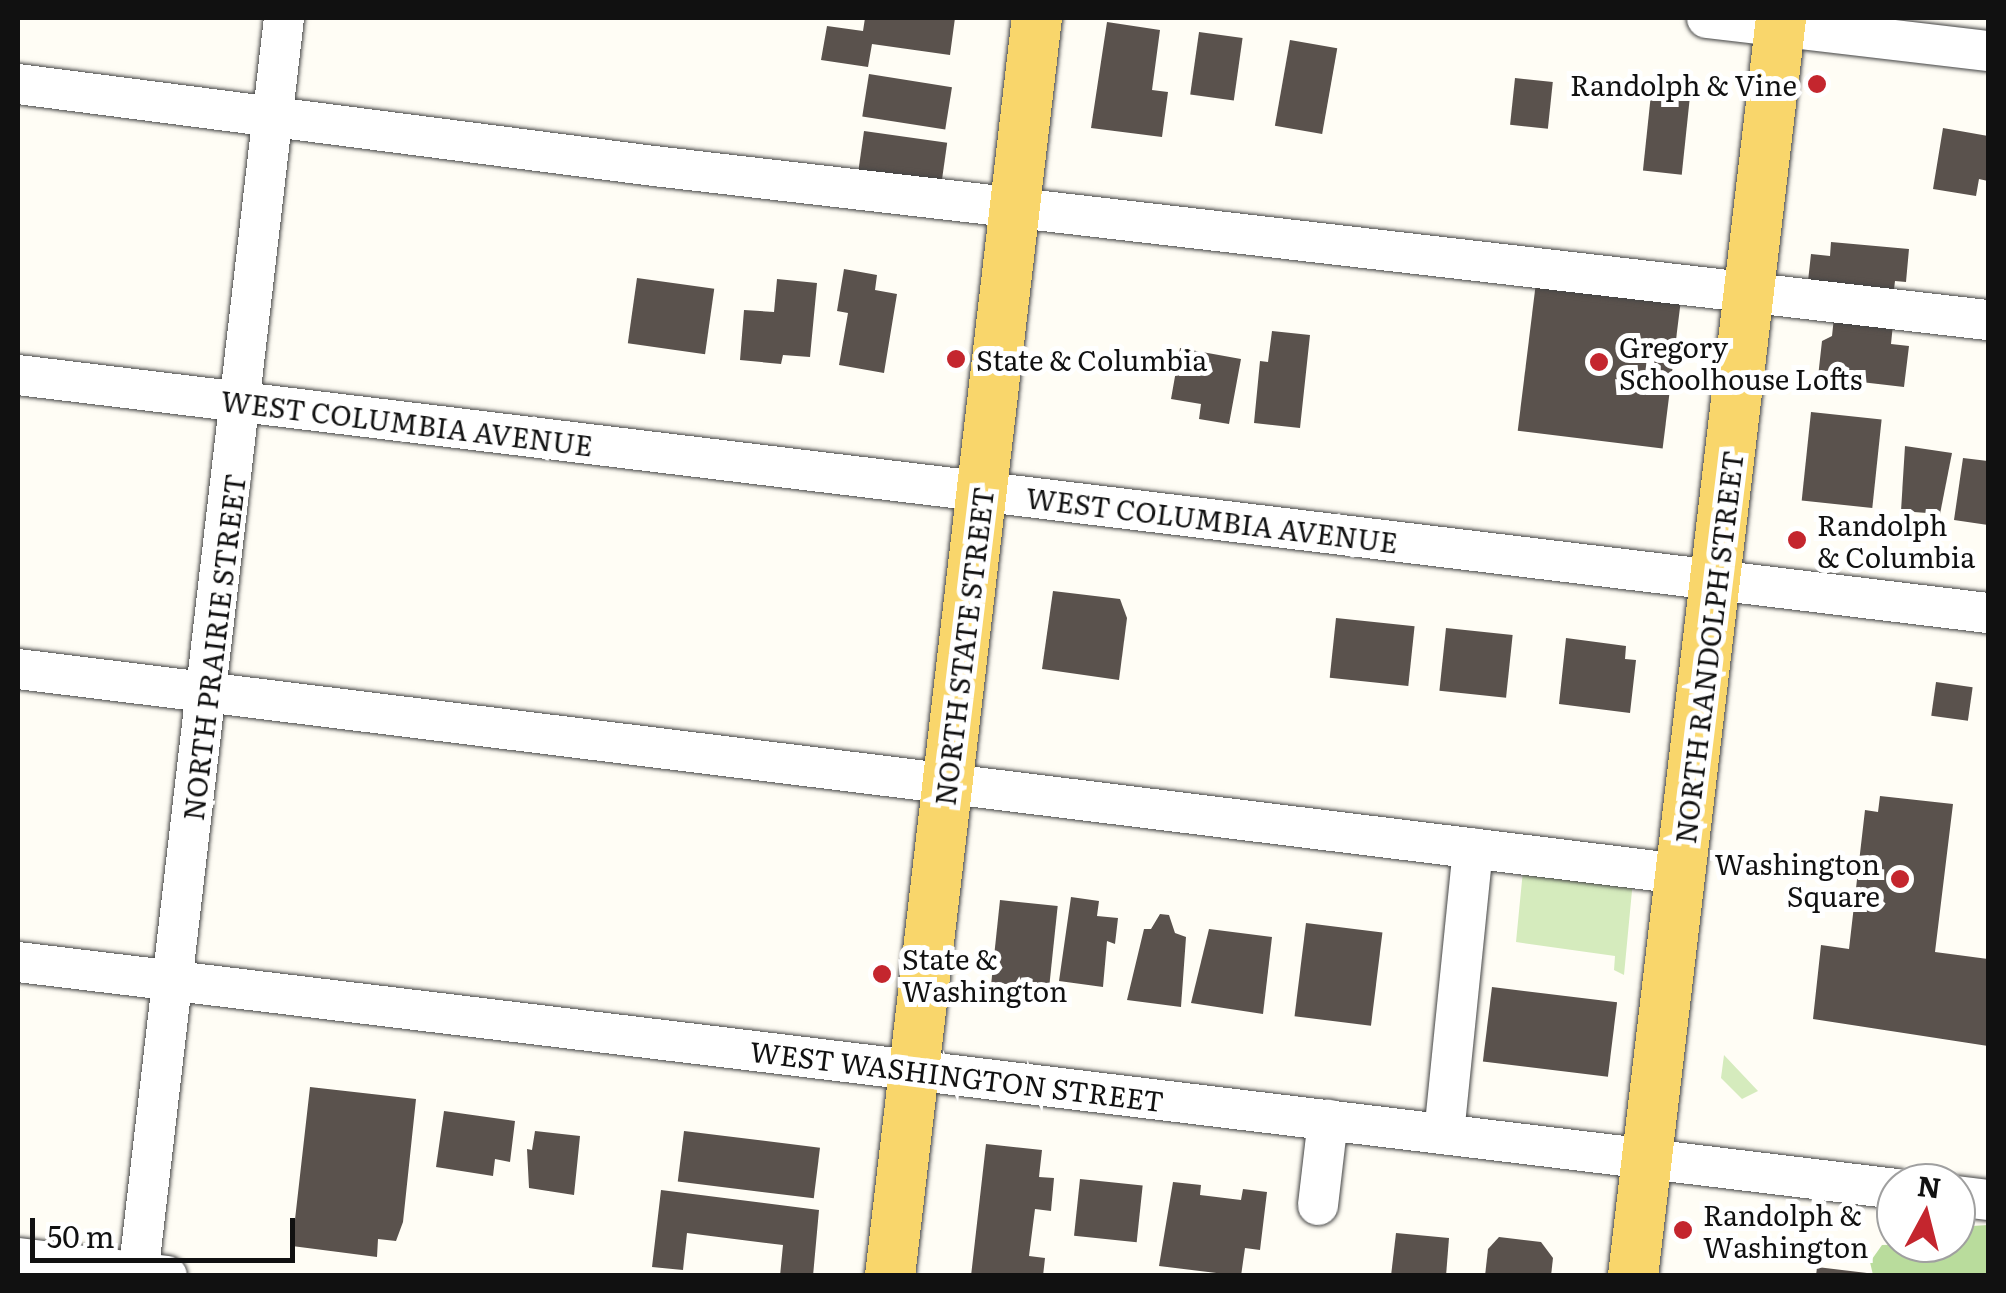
<!DOCTYPE html>
<html>
<head>
<meta charset="utf-8">
<style>
  body { margin:0 }
  #map { position:relative; width:2006px; height:1293px; overflow:hidden; background:#fffdf5; font-family:Literata,serif }
  div>[style] { position:absolute }
  .green>* { inset:0; background:#d5ebbd }
  .forest>* { inset:0; background:#b9dc9c }
  .building>* { inset:0; background:#5a524d; transform-origin:0 0 }
  .roads { filter:drop-shadow(0 0 2px #444) drop-shadow(0 0 2px #444) }
  .minor>* { height:40px; margin:-20px; padding:0 20px; transform-origin:20px; border-radius:20px; background:#fff }
  .major>* { height:50px; margin:-25px; padding:0 25px; transform-origin:25px; border-radius:25px; background:#f9d66b }
  .dots>* { width:28px; height:28px; translate:-50% -50%; box-sizing:border-box; border:5px solid #fff; border-radius:50% }
  span { translate:-50% -50%; white-space:nowrap; text-align:center; line-height:1.15; -webkit-text-stroke:10px #fff; paint-order:stroke }
  .poi-label { font-size:28px; color:#111 }
  .right { translate:-100% -50%; text-align:right }
  .left { translate:0 -50%; text-align:left }
  .street-label { font-size:28px; color:#111 }
  .frame { position:absolute; inset:0; border:20px solid #111; pointer-events:none }
  .north { position:absolute; left:1876px; top:1163px; width:100px; height:100px; box-sizing:border-box; background:#fff; border:2px solid #a0a0a0; border-radius:50%; rotate:7deg; font-size:28px; font-weight:700; line-height:40px; text-align:center; color:#111 }
  .north::after { content:''; display:block; margin:auto; width:35px; height:45px; background:#c4262e; clip-path:polygon(50% 0,100% 100%,50% 72%,0 100%) }
  .scale { position:absolute; left:30px; top:1218px; width:265px; height:45px; box-sizing:border-box; border:5px solid #111; border-top:0; padding-left:12px; font-size:30px; line-height:35px; white-space:nowrap; color:#111; -webkit-text-stroke:8px #fff; paint-order:stroke }
</style>
</head>
<body>
<div id="map">
  <div class="green">
    <i style="clip-path:polygon(1524px 860px,1633px 880px,1624px 975px,1614px 970px,1615px 956px,1516px 942px)"></i>
    <i style="clip-path:polygon(1724px 1055px,1758px 1091px,1742px 1099px,1721px 1078px)"></i>
  </div>
  <div class="forest">
    <i style="clip-path:polygon(1988px 1225px,1988px 1275px,1873px 1275px,1870px 1262px,1882px 1245px,1956px 1243px,1956px 1227px)"></i>
  </div>
  <div class="building">
    <i style="clip-path:polygon(865px 18px,955px 18px,950px 55px,872px 44px,868px 67px,821px 60px,827px 26px,863px 31px)"></i>
    <i style="clip-path:polygon(1107px 22px,1160px 30px,1152px 90px,1168px 92px,1162px 137px,1091px 128px)"></i>
    <i style="left:1199px;top:32px;width:44px;height:63px;rotate:8deg"></i>
    <i style="left:1290px;top:40px;width:48px;height:87px;rotate:10deg"></i>
    <i style="left:869px;top:74px;width:84px;height:43px;rotate:9deg"></i>
    <i style="left:1515px;top:78px;width:38px;height:47px;rotate:6deg"></i>
    <i style="left:1651px;top:94px;width:39px;height:77px;rotate:6deg"></i>
    <i style="clip-path:polygon(1943px 128px,1988px 136px,1988px 181px,1979px 179px,1976px 196px,1933px 189px)"></i>
    <i style="left:864px;top:131px;width:84px;height:42px;rotate:8deg"></i>
    <i style="clip-path:polygon(1831px 242px,1909px 249px,1906px 282px,1895px 281px,1893px 298px,1808px 281px,1811px 254px,1830px 256px)"></i>
    <i style="clip-path:polygon(844px 269px,877px 275px,875px 290px,897px 294px,884px 373px,839px 365px,848px 313px,837px 311px)"></i>
    <i style="left:1537px;top:274px;width:146px;height:158px;rotate:7deg"></i>
    <i style="left:637px;top:278px;width:78px;height:66px;rotate:8deg"></i>
    <i style="clip-path:polygon(777px 279px,817px 283px,810px 357px,783px 355px,781px 364px,740px 360px,744px 310px,774px 312px)"></i>
    <i style="clip-path:polygon(1834px 317px,1893px 324px,1891px 344px,1909px 346px,1904px 387px,1818px 377px,1822px 341px,1832px 336px)"></i>
    <i style="clip-path:polygon(1272px 331px,1310px 335px,1300px 428px,1254px 423px,1260px 361px,1268px 362px)"></i>
    <i style="clip-path:polygon(1180px 348px,1241px 359px,1229px 424px,1199px 419px,1201px 404px,1171px 399px)"></i>
    <i style="left:1811px;top:412px;width:71px;height:89px;rotate:6deg"></i>
    <i style="clip-path:polygon(1905px 446px,1952px 453px,1940px 514px,1901px 511px)"></i>
    <i style="clip-path:polygon(1963px 458px,1988px 461px,1988px 525px,1954px 520px)"></i>
    <i style="clip-path:polygon(1053px 591px,1120px 599px,1127px 618px,1119px 680px,1042px 669px)"></i>
    <i style="left:1336px;top:618px;width:79px;height:60px;rotate:6deg"></i>
    <i style="left:1446px;top:628px;width:67px;height:63px;rotate:6deg"></i>
    <i style="clip-path:polygon(1566px 638px,1626px 646px,1625px 659px,1636px 660px,1630px 713px,1559px 704px)"></i>
    <i style="left:1936px;top:682px;width:37px;height:34px;rotate:8deg"></i>
    <i style="clip-path:polygon(1880px 796px,1953px 804px,1935px 952px,1988px 959px,1988px 1046px,1813px 1019px,1821px 945px,1849px 949px,1865px 810px,1878px 812px)"></i>
    <i style="clip-path:polygon(1071px 897px,1099px 901px,1097px 916px,1118px 918px,1115px 944px,1107px 941px,1103px 987px,1059px 981px)"></i>
    <i style="left:1000px;top:900px;width:58px;height:83px;rotate:6deg"></i>
    <i style="clip-path:polygon(1160px 914px,1169px 915px,1175px 933px,1186px 937px,1181px 1007px,1127px 1000px,1144px 929px,1151px 929px)"></i>
    <i style="left:1306px;top:923px;width:77px;height:94px;rotate:7deg"></i>
    <i style="clip-path:polygon(1209px 929px,1272px 937px,1263px 1014px,1191px 1003px)"></i>
    <i style="left:1492px;top:987px;width:126px;height:75px;rotate:7deg"></i>
    <i style="clip-path:polygon(310px 1087px,416px 1099px,403px 1222px,396px 1241px,378px 1239px,377px 1257px,292px 1246px)"></i>
    <i style="clip-path:polygon(444px 1111px,515px 1121px,510px 1162px,495px 1159px,493px 1176px,436px 1167px)"></i>
    <i style="clip-path:polygon(535px 1131px,580px 1136px,574px 1195px,529px 1188px,527px 1149px,532px 1150px)"></i>
    <i style="left:684px;top:1131px;width:137px;height:51px;rotate:7deg"></i>
    <i style="clip-path:polygon(986px 1144px,1042px 1150px,1039px 1177px,1054px 1178px,1051px 1211px,1035px 1209px,1029px 1256px,1045px 1258px,1043px 1276px,971px 1276px)"></i>
    <i style="left:1080px;top:1179px;width:63px;height:57px;rotate:6deg"></i>
    <i style="clip-path:polygon(1173px 1182px,1201px 1185px,1200px 1195px,1241px 1200px,1243px 1189px,1267px 1192px,1260px 1250px,1245px 1248px,1241px 1276px,1159px 1266px)"></i>
    <i style="clip-path:polygon(661px 1190px,819px 1210px,813px 1276px,780px 1276px,783px 1245px,687px 1233px,683px 1270px,652px 1267px)"></i>
    <i style="clip-path:polygon(1396px 1233px,1449px 1238px,1446px 1276px,1391px 1276px)"></i>
    <i style="clip-path:polygon(1499px 1237px,1541px 1242px,1553px 1258px,1551px 1276px,1485px 1276px,1488px 1249px)"></i>
    <i style="clip-path:polygon(1817px 1267px,1867px 1273px,1866px 1276px,1816px 1276px)"></i>
  </div>
  <div class="roads">
    <div class="minor">
      <i style="left:1707px;top:18px;width:283px;rotate:6.7deg"></i>
      <i style="left:18px;top:84px;width:641px;rotate:7.35deg"></i>
      <i style="left:654px;top:166px;width:1343px;rotate:6.59deg"></i>
      <i style="left:18px;top:375px;width:1984px;rotate:6.89deg"></i>
      <i style="left:18px;top:669px;width:1676px;rotate:7.03deg"></i>
      <i style="left:18px;top:962px;width:1892px;rotate:6.89deg"></i>
      <i style="left:1444px;top:1134px;width:287px;rotate:-84.2deg"></i>
      <i style="left:1956px;top:1196px;width:32px;rotate:7deg"></i>
      <i style="left:1318px;top:1205px;width:86px;rotate:-83.3deg"></i>
      <i style="left:18px;top:1258px;width:150px;rotate:6.9deg"></i>
      <i style="left:138px;top:1276px;width:1266px;rotate:-83.38deg"></i>
    </div>
    <div class="major">
      <i style="left:890px;top:1276px;width:1267px;rotate:-83.34deg"></i>
      <i style="left:1633px;top:1276px;width:1267px;rotate:-83.29deg"></i>
    </div>
  </div>
  <div class="dots">
    <i style="left:1817px;top:84px;background:#c4262e"></i>
    <i style="left:956px;top:359px;background:#c4262e"></i>
    <i style="left:1599px;top:362px;background:#c4262e"></i>
    <i style="left:1797px;top:540px;background:#c4262e"></i>
    <i style="left:1900px;top:879px;background:#c4262e"></i>
    <i style="left:882px;top:974px;background:#c4262e"></i>
    <i style="left:1683px;top:1230px;background:#c4262e"></i>
  </div>
  <div class="poi-label">
    <span class="right" style="left:1797px;top:84px">Randolph &amp; Vine</span>
    <span class="left" style="left:1619px;top:362px">Gregory<br>Schoolhouse Lofts</span>
    <span class="left" style="left:976px;top:359px">State &amp; Columbia</span>
    <span class="left" style="left:1817px;top:540px">Randolph<br>&amp; Columbia</span>
    <span class="right" style="left:1880px;top:879px">Washington<br>Square</span>
    <span class="left" style="left:902px;top:974px">State &amp;<br>Washington</span>
    <span class="left" style="left:1703px;top:1230px">Randolph &amp;<br>Washington</span>
  </div>
  <div class="street-label">
    <span style="left:407px;top:422px;rotate:7deg">WEST COLUMBIA AVENUE</span>
    <span style="left:1212px;top:519px;rotate:7deg">WEST COLUMBIA AVENUE</span>
    <span style="left:963px;top:646px;rotate:-83deg">NORTH STATE STREET</span>
    <span style="left:213px;top:647px;rotate:-83deg">NORTH PRAIRIE STREET</span>
    <span style="left:1708px;top:647px;rotate:-83deg">NORTH RANDOLPH STREET</span>
    <span style="left:957px;top:1075px;rotate:7deg">WEST WASHINGTON STREET</span>
  </div>
  <div class="frame"></div>
  <div class="north">N</div>
  <div class="scale">50 m</div>
</div>
</body>
</html>
